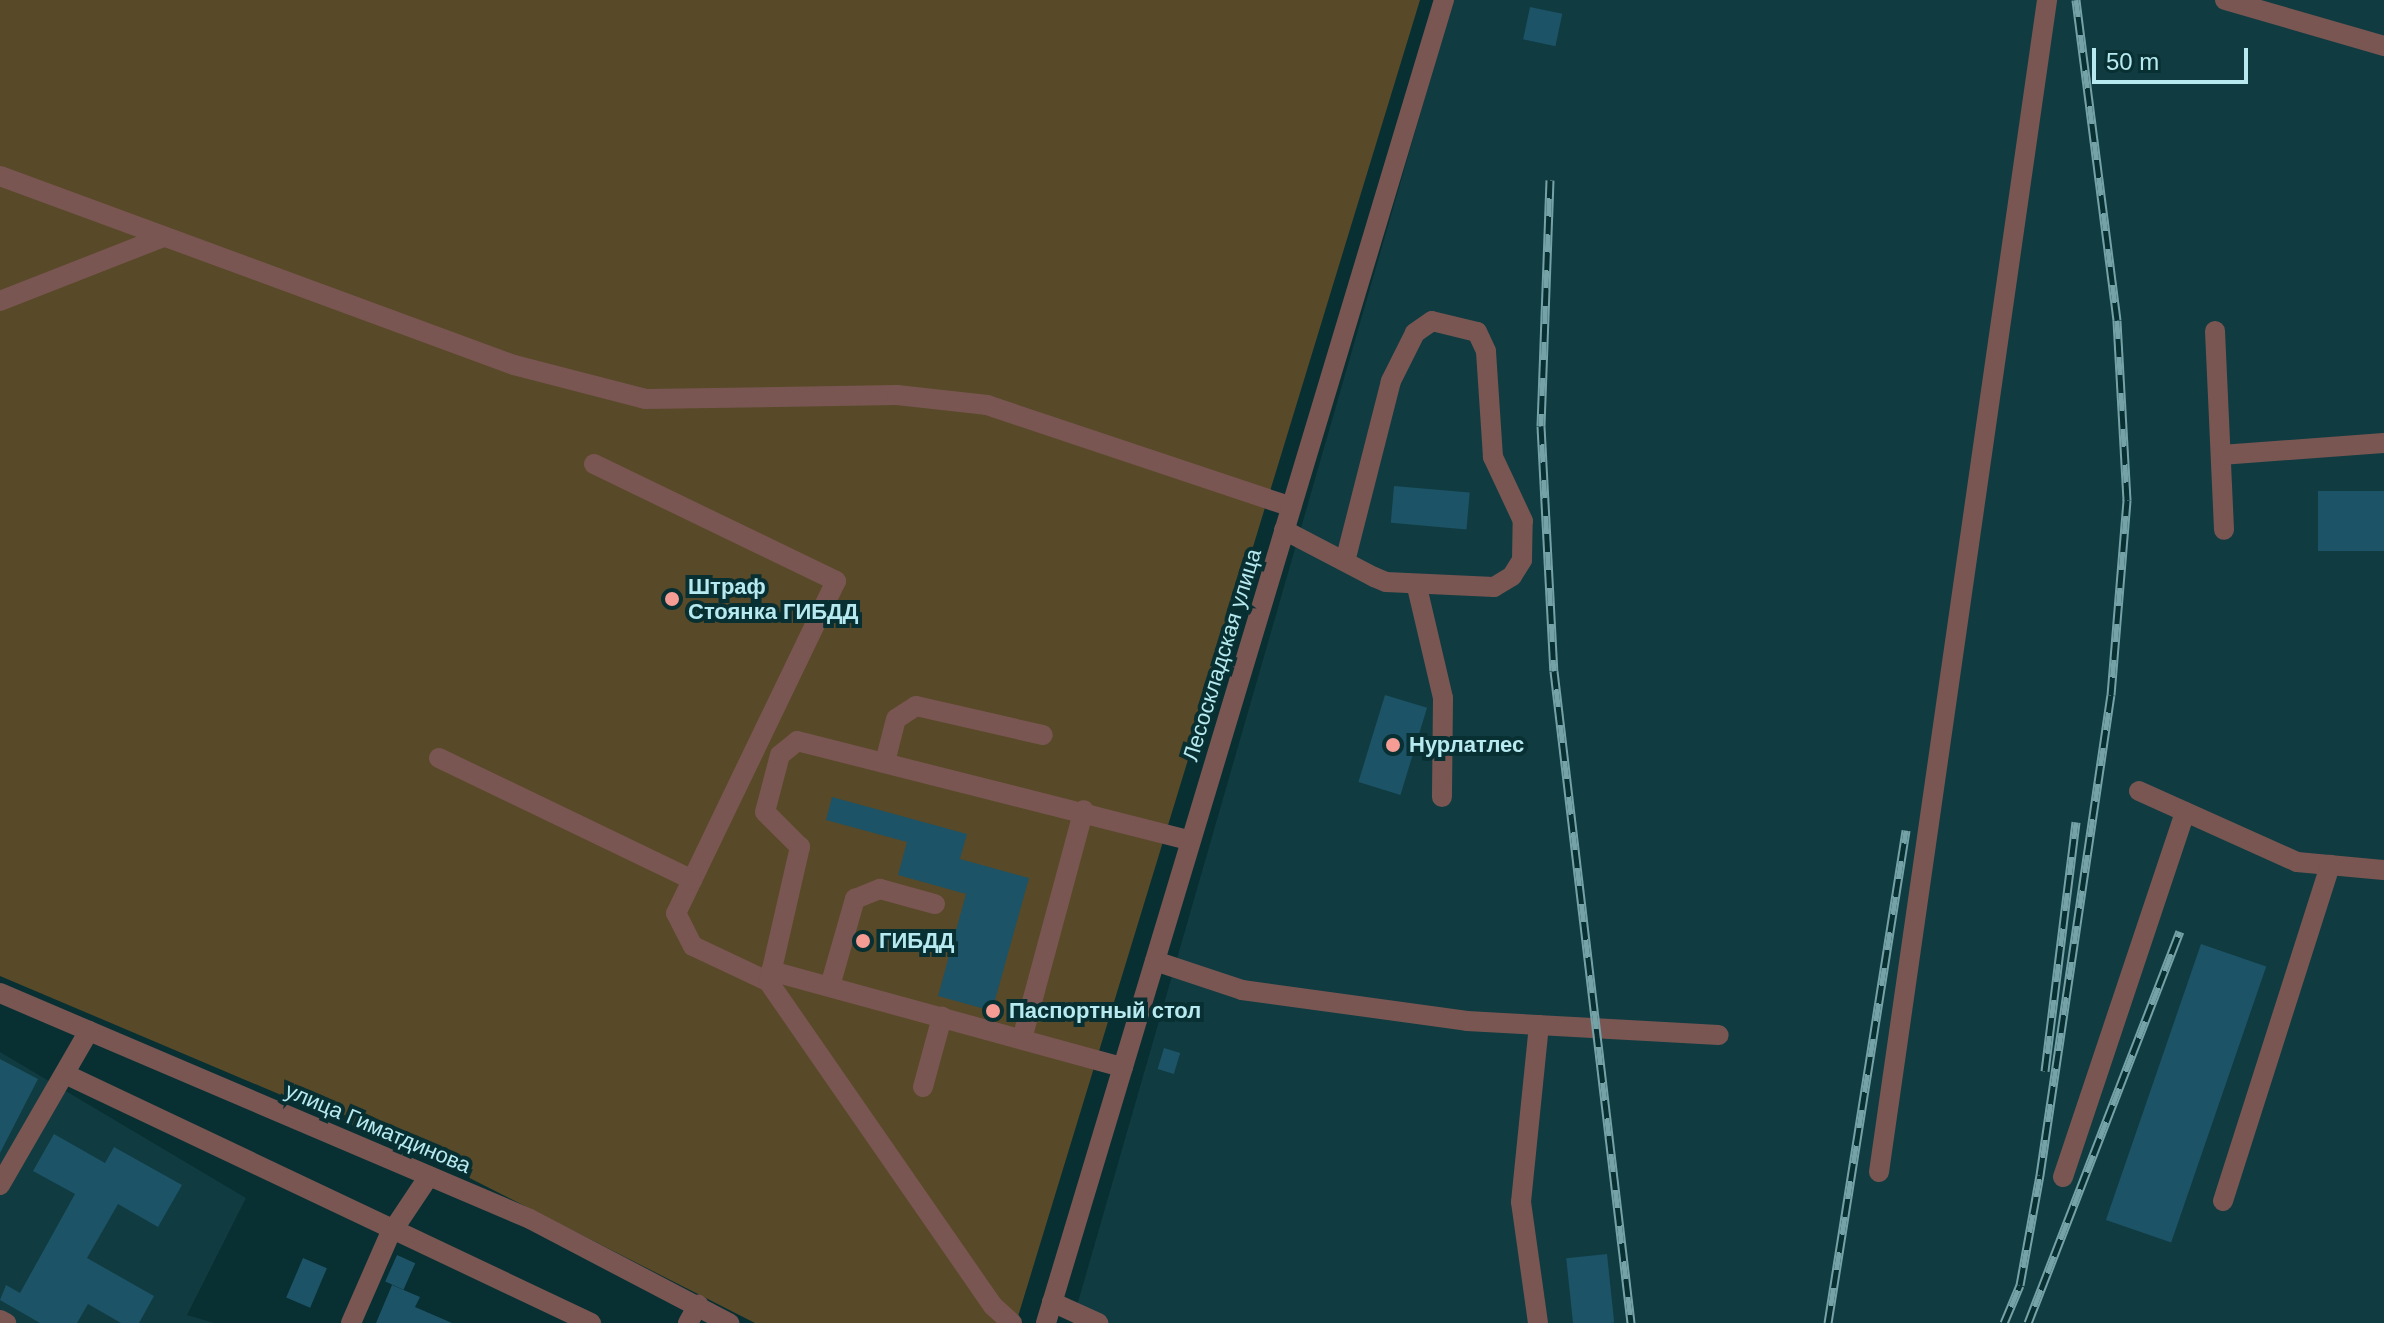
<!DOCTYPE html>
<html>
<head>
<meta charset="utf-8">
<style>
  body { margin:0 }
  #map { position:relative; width:2384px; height:1323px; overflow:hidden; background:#082f32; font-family:Helvetica,sans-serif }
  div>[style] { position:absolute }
  .built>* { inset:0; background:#103b40 }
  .green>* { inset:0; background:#584928 }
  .building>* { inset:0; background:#1c5366; transform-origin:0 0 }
  .minor>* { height:20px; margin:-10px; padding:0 10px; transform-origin:10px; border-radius:10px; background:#795652 }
  .rail>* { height:9px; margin-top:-4.5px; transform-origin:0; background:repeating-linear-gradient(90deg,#082f32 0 18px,#74a2a7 0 36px); box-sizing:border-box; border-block:2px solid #74a2a7 }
  .dots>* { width:22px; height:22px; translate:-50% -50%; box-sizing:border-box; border:4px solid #082f32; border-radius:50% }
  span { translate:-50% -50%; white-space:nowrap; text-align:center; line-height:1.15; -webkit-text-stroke:8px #082f32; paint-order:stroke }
  .poi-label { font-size:22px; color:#b7eaf0; font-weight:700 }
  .left { translate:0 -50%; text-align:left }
  .street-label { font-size:22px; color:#b7eaf0 }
  .scale { position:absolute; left:2092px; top:48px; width:156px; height:36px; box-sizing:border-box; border:4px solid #b7eaf0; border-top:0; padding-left:10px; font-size:24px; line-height:28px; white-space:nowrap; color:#b7eaf0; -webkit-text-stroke:6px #082f32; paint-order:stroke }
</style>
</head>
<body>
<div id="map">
  <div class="built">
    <i style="clip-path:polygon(1453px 0,2384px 0,2384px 1323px,1072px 1323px)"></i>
    <i style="clip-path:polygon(0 1052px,246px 1198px,187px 1315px,214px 1323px,0 1323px)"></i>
  </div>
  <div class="green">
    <i style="clip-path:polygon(0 0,1420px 0,1016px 1323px,755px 1323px,432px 1159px,0 976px)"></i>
  </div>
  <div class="building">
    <i style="left:1530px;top:7px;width:33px;height:33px;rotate:12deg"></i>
    <i style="left:1394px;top:486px;width:76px;height:37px;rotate:5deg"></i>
    <i style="left:2384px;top:491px;width:60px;height:66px;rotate:90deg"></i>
    <i style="left:1385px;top:695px;width:44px;height:91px;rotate:17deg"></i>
    <i style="clip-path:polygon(832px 797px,967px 834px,960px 859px,1029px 878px,992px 1011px,938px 996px,966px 894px,898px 875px,907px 842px,826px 820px)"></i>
    <i style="left:2201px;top:944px;width:69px;height:292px;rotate:19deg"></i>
    <i style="left:1164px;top:1048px;width:17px;height:22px;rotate:17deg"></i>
    <i style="clip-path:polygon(0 1059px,38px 1079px,0 1153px)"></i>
    <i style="clip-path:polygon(54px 1134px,105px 1163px,114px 1147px,182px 1185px,158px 1227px,118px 1204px,87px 1258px,154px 1296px,139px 1323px,121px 1323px,88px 1304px,77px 1323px,40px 1323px,0 1300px,6px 1285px,20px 1293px,75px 1194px,33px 1171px)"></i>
    <i style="left:1607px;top:1254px;width:69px;height:41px;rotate:84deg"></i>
    <i style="left:397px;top:1255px;width:20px;height:29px;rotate:24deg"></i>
    <i style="left:303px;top:1258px;width:26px;height:43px;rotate:23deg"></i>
    <i style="clip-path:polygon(392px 1285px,420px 1297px,415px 1307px,452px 1323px,376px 1323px)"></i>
  </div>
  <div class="minor">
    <i style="left:2225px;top:0;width:166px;rotate:16.1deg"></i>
    <i style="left:0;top:176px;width:548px;rotate:20.19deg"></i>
    <i style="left:514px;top:365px;width:135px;rotate:14.5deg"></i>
    <i style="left:645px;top:399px;width:252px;rotate:-0.9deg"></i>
    <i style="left:897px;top:395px;width:91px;rotate:6.3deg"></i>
    <i style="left:987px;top:405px;width:321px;rotate:18.5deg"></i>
    <i style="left:0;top:301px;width:173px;rotate:-21.4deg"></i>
    <i style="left:2215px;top:331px;width:199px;rotate:87.4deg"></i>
    <i style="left:2221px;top:455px;width:163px;rotate:-4.2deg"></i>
    <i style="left:594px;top:464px;width:269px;rotate:25.8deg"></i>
    <i style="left:836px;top:581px;width:369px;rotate:115.7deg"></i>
    <i style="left:676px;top:913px;width:37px;rotate:63deg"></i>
    <i style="left:693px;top:946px;width:84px;rotate:25.3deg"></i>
    <i style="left:1284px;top:530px;width:102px;rotate:27.6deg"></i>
    <i style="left:1374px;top:577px;width:13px;rotate:23deg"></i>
    <i style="left:1386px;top:582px;width:108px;rotate:2.7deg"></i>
    <i style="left:1494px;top:587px;width:21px;rotate:-31deg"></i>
    <i style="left:1512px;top:576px;width:19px;rotate:-58deg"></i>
    <i style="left:1522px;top:560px;width:39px;rotate:-89deg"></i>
    <i style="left:1523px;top:521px;width:71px;rotate:-115.1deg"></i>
    <i style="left:1493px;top:457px;width:106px;rotate:-93.8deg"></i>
    <i style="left:1486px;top:351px;width:21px;rotate:-115deg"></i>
    <i style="left:1477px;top:332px;width:46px;rotate:-166.3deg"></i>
    <i style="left:1432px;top:321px;width:21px;rotate:145deg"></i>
    <i style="left:1415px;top:333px;width:54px;rotate:116.6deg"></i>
    <i style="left:1391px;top:381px;width:186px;rotate:104.3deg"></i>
    <i style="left:1417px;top:587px;width:114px;rotate:76.8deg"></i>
    <i style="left:1443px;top:698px;width:99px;rotate:90.6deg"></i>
    <i style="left:439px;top:758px;width:281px;rotate:25.7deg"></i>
    <i style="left:885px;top:762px;width:44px;rotate:-75.7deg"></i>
    <i style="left:896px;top:719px;width:24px;rotate:-33deg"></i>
    <i style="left:916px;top:706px;width:130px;rotate:12.9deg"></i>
    <i style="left:2139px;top:791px;width:173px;rotate:24.2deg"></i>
    <i style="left:2297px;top:862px;width:87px;rotate:5.3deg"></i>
    <i style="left:1155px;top:961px;width:92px;rotate:18.4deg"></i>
    <i style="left:1242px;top:990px;width:227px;rotate:7.8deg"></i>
    <i style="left:1467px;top:1021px;width:252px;rotate:3.2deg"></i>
    <i style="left:771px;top:971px;width:365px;rotate:15.3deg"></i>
    <i style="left:830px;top:986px;width:91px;rotate:-74deg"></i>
    <i style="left:855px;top:899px;width:27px;rotate:-22deg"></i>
    <i style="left:880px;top:889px;width:57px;rotate:15.3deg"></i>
    <i style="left:0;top:993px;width:576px;rotate:23.09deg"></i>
    <i style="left:530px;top:1219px;width:225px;rotate:27.6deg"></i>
    <i style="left:1022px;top:1039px;width:237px;rotate:-74.9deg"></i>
    <i style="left:65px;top:1074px;width:582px;rotate:25.33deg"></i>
    <i style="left:923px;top:1087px;width:73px;rotate:-74.8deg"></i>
    <i style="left:1879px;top:1172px;width:1184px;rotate:-81.84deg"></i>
    <i style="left:2063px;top:1177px;width:385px;rotate:-71.5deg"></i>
    <i style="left:0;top:1185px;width:178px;rotate:-60deg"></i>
    <i style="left:2223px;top:1201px;width:353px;rotate:-72.3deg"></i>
    <i style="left:1052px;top:1302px;width:51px;rotate:24.5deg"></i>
    <i style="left:0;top:1320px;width:7px;rotate:27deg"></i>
    <i style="left:351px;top:1323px;width:95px;rotate:-66.4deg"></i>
    <i style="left:389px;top:1236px;width:72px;rotate:-56.3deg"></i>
    <i style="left:688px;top:1323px;width:21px;rotate:-61deg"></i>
    <i style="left:1012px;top:1323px;width:25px;rotate:-138deg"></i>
    <i style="left:993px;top:1306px;width:394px;rotate:-124.7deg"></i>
    <i style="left:769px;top:982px;width:139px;rotate:-77.1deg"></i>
    <i style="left:800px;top:847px;width:49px;rotate:-135deg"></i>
    <i style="left:765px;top:812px;width:59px;rotate:-75.3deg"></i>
    <i style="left:780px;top:755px;width:22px;rotate:-39deg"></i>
    <i style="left:797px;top:741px;width:406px;rotate:14.2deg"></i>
    <i style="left:1046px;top:1323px;width:1382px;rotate:-73.26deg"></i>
    <i style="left:1538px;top:1323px;width:122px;rotate:-98deg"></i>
    <i style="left:1521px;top:1202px;width:178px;rotate:-84.2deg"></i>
  </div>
  <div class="rail">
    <i style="left:1550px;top:180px;width:246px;rotate:92.1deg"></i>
    <i style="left:1541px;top:426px;width:245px;rotate:87deg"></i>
    <i style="left:1554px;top:671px;width:657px;rotate:83.26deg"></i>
    <i style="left:2045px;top:1071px;width:251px;rotate:-82.9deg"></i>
    <i style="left:1828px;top:1323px;width:499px;rotate:-81deg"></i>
    <i style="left:2004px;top:1323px;width:41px;rotate:-67.2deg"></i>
    <i style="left:2020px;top:1285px;width:112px;rotate:-79.7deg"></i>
    <i style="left:2040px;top:1175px;width:485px;rotate:-81.6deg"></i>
    <i style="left:2111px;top:695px;width:196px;rotate:-85.3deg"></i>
    <i style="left:2127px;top:500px;width:180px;rotate:-93.2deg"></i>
    <i style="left:2117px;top:320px;width:323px;rotate:-97.3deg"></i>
    <i style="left:2028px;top:1323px;width:420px;rotate:-68.8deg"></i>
  </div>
  <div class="dots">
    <i style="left:672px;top:599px;background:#f59c94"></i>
    <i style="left:1393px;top:745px;background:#f59c94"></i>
    <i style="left:863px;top:941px;background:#f59c94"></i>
    <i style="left:993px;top:1011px;background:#f59c94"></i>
  </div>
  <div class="poi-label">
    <span class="left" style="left:688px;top:599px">Штраф<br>Стоянка ГИБДД</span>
    <span class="left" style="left:1409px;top:745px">Нурлатлес</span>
    <span class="left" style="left:879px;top:941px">ГИБДД</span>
    <span class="left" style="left:1009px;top:1011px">Паспортный стол</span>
  </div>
  <div class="street-label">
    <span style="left:1222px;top:655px;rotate:-73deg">Лесоскладская улица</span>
    <span style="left:378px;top:1128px;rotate:23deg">улица Гиматдинова</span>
  </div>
  <div class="scale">50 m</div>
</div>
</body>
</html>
